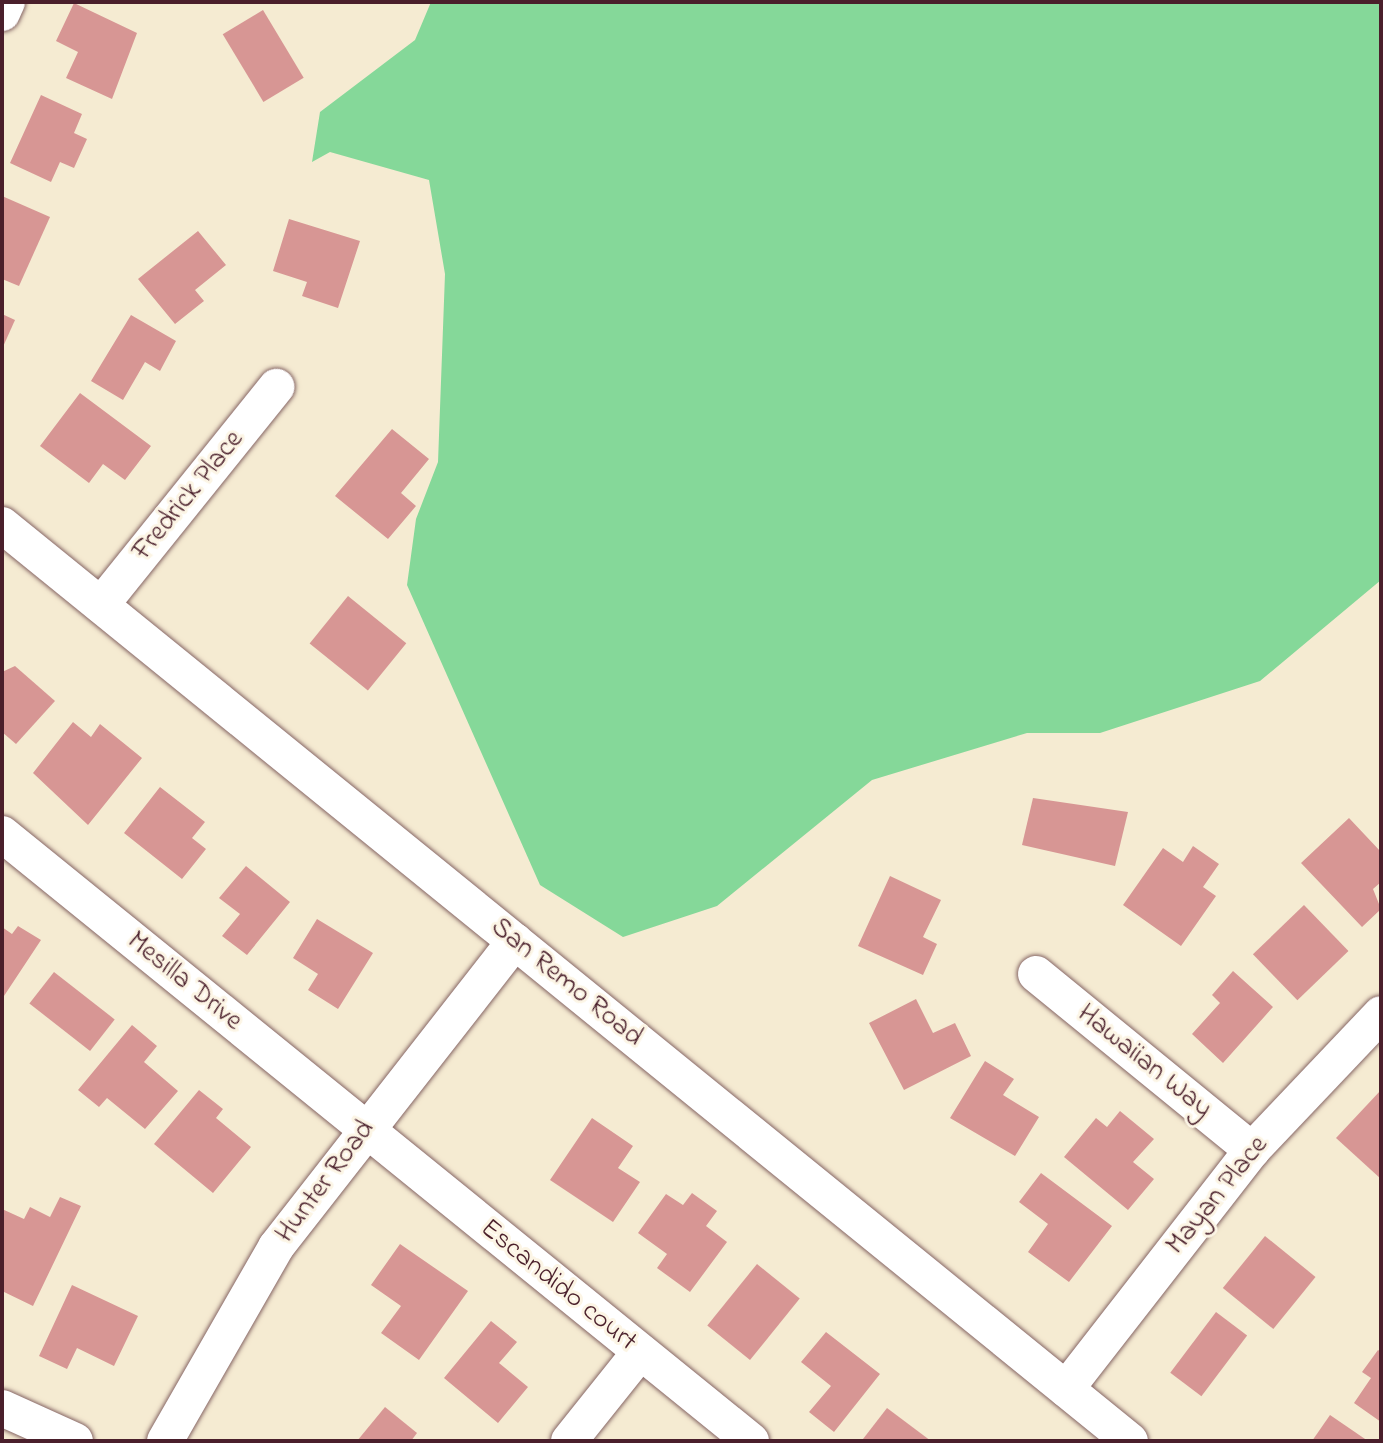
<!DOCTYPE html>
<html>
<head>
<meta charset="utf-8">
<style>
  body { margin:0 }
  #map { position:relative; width:1383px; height:1443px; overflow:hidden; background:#f5ebd2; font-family:"Indie Flower",sans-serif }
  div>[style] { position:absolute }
  .green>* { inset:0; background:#85d899 }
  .building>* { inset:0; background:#d79694; transform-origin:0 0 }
  .roads { filter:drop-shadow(0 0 2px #866665) drop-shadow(0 0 2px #866665) }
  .minor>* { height:36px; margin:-18px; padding:0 18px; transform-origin:18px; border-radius:18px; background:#fff }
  span { translate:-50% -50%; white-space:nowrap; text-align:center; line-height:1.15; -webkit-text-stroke:6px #fcf5e5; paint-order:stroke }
  .street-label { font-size:28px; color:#4a1f2b }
  .frame { position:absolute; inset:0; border:4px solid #4a1f2b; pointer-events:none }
</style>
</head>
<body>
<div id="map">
  <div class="green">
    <i style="clip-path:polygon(431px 2px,1381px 2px,1381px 580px,1260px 681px,1100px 733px,1027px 733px,872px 780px,717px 906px,623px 937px,540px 885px,407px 585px,416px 519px,438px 462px,445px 274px,429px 180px,330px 152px,312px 162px,320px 112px,415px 40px)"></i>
  </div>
  <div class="building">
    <i style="clip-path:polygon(74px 3px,137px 33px,112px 99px,66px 78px,78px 52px,56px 41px)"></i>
    <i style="left:263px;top:10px;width:79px;height:47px;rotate:59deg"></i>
    <i style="clip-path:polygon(41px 95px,82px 114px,74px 133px,87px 139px,74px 168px,60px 162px,51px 182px,10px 163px)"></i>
    <i style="clip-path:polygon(2px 196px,50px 217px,19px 286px,2px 279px)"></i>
    <i style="clip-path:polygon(289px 219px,360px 241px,338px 308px,302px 296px,307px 282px,273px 271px)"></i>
    <i style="clip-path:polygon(198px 231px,226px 265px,195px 290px,204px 301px,175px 324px,138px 279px)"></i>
    <i style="clip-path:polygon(2px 314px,15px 320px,2px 349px)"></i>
    <i style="clip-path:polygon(131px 315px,176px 341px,160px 371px,145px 362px,123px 400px,91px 381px)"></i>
    <i style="clip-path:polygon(80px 393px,151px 446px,125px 480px,103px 464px,89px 483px,40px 446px)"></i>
    <i style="clip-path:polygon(392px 429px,429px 459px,401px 493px,416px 506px,388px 539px,335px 496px)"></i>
    <i style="left:348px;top:596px;width:75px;height:61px;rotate:39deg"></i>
    <i style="clip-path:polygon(15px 666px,55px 701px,16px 744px,2px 732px,2px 672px)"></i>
    <i style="clip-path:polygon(73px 722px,91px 737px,100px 724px,142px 758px,88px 825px,33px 773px)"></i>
    <i style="clip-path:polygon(160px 787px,205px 822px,192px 838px,206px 849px,182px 879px,124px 833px)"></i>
    <i style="clip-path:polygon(1033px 798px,1128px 812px,1115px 866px,1022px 845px)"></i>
    <i style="clip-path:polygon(1349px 818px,1381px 852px,1381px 882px,1373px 889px,1381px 909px,1362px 927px,1301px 863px)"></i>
    <i style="clip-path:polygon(1193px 846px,1219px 864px,1203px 887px,1216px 896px,1181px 946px,1123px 905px,1163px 848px,1183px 862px)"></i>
    <i style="clip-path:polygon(246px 866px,290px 902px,247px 955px,222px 936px,240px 914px,219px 898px)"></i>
    <i style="clip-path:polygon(890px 876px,941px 900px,923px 937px,937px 944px,923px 975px,858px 946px)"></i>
    <i style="left:1304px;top:905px;width:64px;height:71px;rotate:46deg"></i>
    <i style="clip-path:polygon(317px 919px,373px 953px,338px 1009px,308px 990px,318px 974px,293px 958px)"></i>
    <i style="clip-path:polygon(18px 926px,41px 940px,2px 999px,2px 927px,12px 934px)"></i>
    <i style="clip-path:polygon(1233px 971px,1273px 1007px,1223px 1063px,1192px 1034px,1220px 1003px,1212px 995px)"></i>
    <i style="left:54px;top:972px;width:77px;height:40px;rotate:38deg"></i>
    <i style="clip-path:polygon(916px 999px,933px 1033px,955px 1023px,971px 1056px,904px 1090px,869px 1023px)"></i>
    <i style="clip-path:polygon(132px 1025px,157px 1046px,144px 1062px,178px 1091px,145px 1129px,107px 1098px,99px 1107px,78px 1090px)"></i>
    <i style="clip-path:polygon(985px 1061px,1014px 1079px,1003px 1095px,1039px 1117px,1015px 1156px,950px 1118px)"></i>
    <i style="clip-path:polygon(199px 1090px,223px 1109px,216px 1118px,251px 1147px,213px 1193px,154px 1144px)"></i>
    <i style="clip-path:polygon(1381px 1090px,1381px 1179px,1336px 1138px)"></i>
    <i style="clip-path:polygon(1120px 1111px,1154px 1139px,1133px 1162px,1154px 1179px,1128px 1210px,1064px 1157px,1096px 1118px,1107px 1127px)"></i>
    <i style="clip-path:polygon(592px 1118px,633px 1146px,618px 1168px,640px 1182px,613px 1222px,550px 1180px)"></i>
    <i style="clip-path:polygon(1041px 1173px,1112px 1226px,1069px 1282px,1028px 1252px,1048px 1224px,1019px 1202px)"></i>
    <i style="clip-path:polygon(692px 1193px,717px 1211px,706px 1226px,727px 1242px,690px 1292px,657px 1268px,667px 1254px,638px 1233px,666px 1194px,683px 1205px)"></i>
    <i style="clip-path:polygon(60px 1197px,81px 1206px,33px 1306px,2px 1291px,2px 1209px,24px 1219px,30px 1207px,50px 1217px)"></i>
    <i style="left:1265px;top:1236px;width:65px;height:67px;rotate:39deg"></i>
    <i style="clip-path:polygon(400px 1244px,468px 1291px,419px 1360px,381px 1333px,401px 1306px,371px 1285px)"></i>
    <i style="left:757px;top:1264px;width:55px;height:79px;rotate:39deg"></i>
    <i style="clip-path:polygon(72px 1285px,138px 1316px,114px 1366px,77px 1348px,67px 1369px,39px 1356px)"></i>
    <i style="left:1216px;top:1312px;width:39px;height:76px;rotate:37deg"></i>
    <i style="clip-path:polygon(491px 1321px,517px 1342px,499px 1363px,528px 1387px,498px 1423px,444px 1378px)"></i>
    <i style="clip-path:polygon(826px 1332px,880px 1374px,834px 1432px,809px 1412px,831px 1386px,801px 1362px)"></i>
    <i style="clip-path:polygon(1378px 1350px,1381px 1352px,1381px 1422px,1354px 1403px,1371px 1378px,1362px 1372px)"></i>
    <i style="clip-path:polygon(385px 1407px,417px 1433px,411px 1441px,357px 1441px)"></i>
    <i style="clip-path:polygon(887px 1408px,931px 1441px,863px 1439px)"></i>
    <i style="clip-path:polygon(1330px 1415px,1368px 1441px,1312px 1441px)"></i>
  </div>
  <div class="roads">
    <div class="minor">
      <i style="left:2px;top:13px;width:12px;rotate:-66deg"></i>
      <i style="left:2px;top:525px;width:1453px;rotate:39.08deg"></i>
      <i style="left:101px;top:605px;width:280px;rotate:-51.2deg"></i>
      <i style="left:2px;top:834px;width:964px;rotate:39.02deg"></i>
      <i style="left:1036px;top:974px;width:279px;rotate:39.2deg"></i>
      <i style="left:1066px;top:1389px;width:303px;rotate:-52.1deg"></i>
      <i style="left:1252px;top:1150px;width:187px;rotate:-46.5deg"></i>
      <i style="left:2px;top:1408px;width:80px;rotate:24.3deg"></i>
      <i style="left:165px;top:1441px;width:224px;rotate:-60.2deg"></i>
      <i style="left:276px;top:1247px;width:388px;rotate:-52deg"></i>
      <i style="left:569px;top:1441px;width:114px;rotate:-51.4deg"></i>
    </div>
  </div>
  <div class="street-label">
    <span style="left:189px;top:496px;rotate:-51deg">Fredrick Place</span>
    <span style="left:184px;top:982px;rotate:39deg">Mesilla Drive</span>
    <span style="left:566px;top:983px;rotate:39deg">San Remo Road</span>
    <span style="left:1144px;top:1062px;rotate:39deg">Hawaiian Way</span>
    <span style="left:326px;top:1182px;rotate:-53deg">Hunter Road</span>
    <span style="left:1218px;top:1196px;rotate:-51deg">Mayan Place</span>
    <span style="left:558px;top:1286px;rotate:39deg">Escandido court</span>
  </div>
  <div class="frame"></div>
</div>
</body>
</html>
